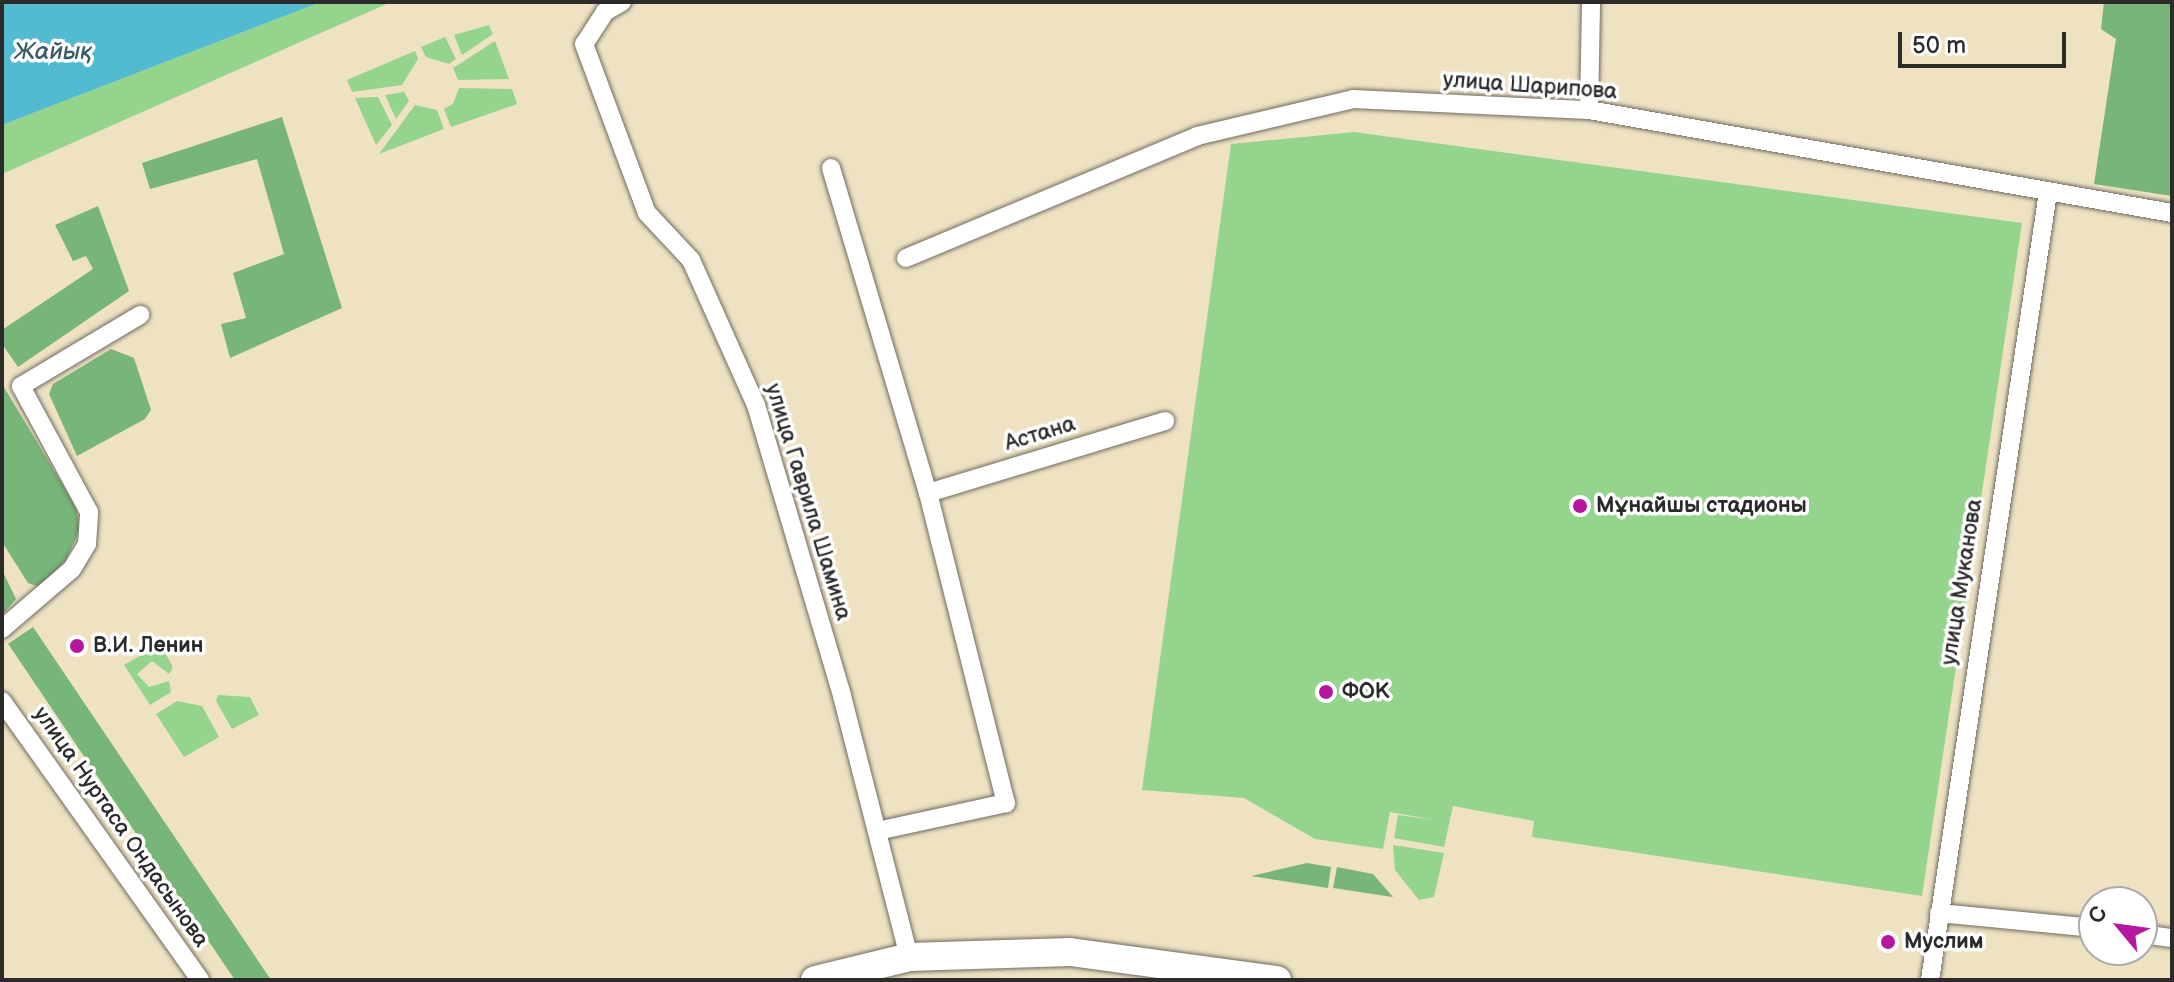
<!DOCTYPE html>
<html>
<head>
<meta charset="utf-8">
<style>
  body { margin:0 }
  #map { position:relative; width:2174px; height:982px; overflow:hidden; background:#eee2c3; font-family:"Balsamiq Sans",sans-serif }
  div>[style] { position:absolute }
  .green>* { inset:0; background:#94d48c }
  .forest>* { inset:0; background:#77b678; transform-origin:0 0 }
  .water>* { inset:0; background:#52bbcf }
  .roads { filter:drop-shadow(0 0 2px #6f6b60) drop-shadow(0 0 2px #6f6b60) }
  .street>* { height:18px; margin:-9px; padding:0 9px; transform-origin:9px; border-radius:9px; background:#fff }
  .primary>* { height:28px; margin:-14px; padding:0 14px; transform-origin:14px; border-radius:14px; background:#fff }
  .dots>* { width:22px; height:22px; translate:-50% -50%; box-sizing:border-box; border:4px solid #fff; border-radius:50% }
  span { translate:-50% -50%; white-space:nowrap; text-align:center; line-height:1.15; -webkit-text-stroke:7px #fff; paint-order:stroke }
  .street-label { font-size:22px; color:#2b2b2b }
  .poi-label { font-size:22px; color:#2b2b2b; font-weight:700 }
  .left { translate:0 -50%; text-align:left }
  .water-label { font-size:24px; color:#395d64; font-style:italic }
  .frame { position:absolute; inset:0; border:4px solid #2b2b2b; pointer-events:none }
  .north { position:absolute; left:2078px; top:886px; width:80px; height:80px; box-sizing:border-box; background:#fff; border:2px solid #aaa; border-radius:50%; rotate:299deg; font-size:22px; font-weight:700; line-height:32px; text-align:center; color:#2b2b2b }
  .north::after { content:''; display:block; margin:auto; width:28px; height:36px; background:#b5179e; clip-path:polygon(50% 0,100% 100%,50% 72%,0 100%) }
  .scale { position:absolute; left:1898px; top:32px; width:168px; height:36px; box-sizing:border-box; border:4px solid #2b2b2b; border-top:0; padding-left:10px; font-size:24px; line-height:28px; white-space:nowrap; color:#2b2b2b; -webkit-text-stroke:6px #fff; paint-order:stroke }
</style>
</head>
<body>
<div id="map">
  <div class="green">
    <i style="clip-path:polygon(321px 2px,391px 2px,2px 174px,2px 125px)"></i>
    <i style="clip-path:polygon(489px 25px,493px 34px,462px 55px,454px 35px)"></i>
    <i style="clip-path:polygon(445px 37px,456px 59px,449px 64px,426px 57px,421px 47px)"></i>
    <i style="clip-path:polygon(495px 41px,509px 79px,458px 80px,453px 68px)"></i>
    <i style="clip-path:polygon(415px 51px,418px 59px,402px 85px,352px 92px,347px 80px)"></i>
    <i style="clip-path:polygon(459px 88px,512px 89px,517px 104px,451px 127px,444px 109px,453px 104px)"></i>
    <i style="clip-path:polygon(404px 92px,409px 101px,396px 119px,385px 95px)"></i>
    <i style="clip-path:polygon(378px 97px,392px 125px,376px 145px,355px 98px)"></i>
    <i style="clip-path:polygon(415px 105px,437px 110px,444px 129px,379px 154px)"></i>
    <i style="clip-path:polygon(1354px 132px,2022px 223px,1922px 896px,1532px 837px,1534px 821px,1453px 806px,1444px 847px,1394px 838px,1398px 815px,1435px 820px,1390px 812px,1383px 849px,1315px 839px,1244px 798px,1142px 790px,1231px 144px)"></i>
    <i style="clip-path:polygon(160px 644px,173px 667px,169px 674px,152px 661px,137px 674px,149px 687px,169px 681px,171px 692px,150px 705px,124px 665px)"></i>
    <i style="clip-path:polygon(218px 695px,250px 697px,259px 715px,232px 729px,216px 701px)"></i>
    <i style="clip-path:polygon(177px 701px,202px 706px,219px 737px,184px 757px,156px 714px)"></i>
    <i style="clip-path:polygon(1393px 845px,1444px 853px,1434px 897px,1419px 900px,1395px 870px)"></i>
  </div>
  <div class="forest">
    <i style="clip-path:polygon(2104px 2px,2172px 2px,2172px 196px,2094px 184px,2116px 39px,2101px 29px)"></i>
    <i style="clip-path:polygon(282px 117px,342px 308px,230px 358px,221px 324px,246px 318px,233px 273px,284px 254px,257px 159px,150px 189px,142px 163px)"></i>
    <i style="clip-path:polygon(98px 206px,129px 291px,18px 367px,2px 344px,2px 330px,93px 269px,86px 256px,73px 261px,55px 225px)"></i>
    <i style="clip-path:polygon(111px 349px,134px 358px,151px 410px,145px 419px,77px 456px,49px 394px,53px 384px)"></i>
    <i style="clip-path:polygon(2px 384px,76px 507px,80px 529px,66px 560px,40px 587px,28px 583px,2px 542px)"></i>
    <i style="clip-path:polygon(2px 570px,16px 599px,2px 615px)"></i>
    <i style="left:33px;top:627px;width:424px;height:30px;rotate:56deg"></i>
    <i style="clip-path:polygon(1307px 863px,1331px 867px,1328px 888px,1251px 876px)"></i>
    <i style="clip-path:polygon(1337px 867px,1373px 874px,1393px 897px,1333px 888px)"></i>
  </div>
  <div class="water">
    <i style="clip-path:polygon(2px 2px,321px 2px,2px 125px)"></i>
  </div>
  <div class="roads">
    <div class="street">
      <i style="left:622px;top:2px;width:20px;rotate:150deg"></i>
      <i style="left:605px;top:12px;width:38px;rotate:123deg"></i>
      <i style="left:584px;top:44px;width:180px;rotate:69.6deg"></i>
      <i style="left:647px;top:213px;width:64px;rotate:46.9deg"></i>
      <i style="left:691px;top:260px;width:159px;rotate:65.9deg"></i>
      <i style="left:756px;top:405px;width:303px;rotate:73.5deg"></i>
      <i style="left:842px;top:696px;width:269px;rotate:75.6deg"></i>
      <i style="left:1589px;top:110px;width:108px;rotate:-88.9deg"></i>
      <i style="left:831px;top:168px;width:339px;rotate:73.4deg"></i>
      <i style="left:928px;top:493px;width:320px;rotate:75.9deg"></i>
      <i style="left:1006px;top:803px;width:131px;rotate:167.7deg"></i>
      <i style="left:906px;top:258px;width:316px;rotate:-22.7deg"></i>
      <i style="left:1197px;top:136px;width:160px;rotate:-13.3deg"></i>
      <i style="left:1353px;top:99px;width:236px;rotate:2.7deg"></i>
      <i style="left:1589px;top:110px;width:592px;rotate:10.02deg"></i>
      <i style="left:928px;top:493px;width:248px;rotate:-16.9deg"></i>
      <i style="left:2px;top:629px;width:92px;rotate:-40.6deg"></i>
      <i style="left:72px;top:569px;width:29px;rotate:-59deg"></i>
      <i style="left:87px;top:544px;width:32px;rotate:-86deg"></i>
      <i style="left:89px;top:512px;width:143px;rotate:-118.4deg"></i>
      <i style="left:21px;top:386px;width:139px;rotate:-30.8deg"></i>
      <i style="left:2px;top:701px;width:342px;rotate:54.6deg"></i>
      <i style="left:1939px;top:913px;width:156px;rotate:5.5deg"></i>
      <i style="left:2142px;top:934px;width:30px;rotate:8deg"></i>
      <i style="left:1930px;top:980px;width:797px;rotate:-81.48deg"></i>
    </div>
    <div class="primary">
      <i style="left:815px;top:980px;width:97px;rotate:-13.7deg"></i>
      <i style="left:909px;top:957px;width:161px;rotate:-1.8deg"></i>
      <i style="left:1070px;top:952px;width:209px;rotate:7.7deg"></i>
    </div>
  </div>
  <div class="dots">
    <i style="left:1580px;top:506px;background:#b5179e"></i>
    <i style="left:77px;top:646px;background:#b5179e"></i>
    <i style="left:1326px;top:692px;background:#b5179e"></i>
    <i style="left:1888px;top:942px;background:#b5179e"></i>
  </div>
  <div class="street-label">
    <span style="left:1530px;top:86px;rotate:4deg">улица Шарипова</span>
    <span style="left:1040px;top:434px;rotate:-17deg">Астана</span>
    <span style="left:808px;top:502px;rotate:73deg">улица Гаврила Шамина</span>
    <span style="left:1962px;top:582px;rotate:-81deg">улица Муканова</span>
    <span style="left:121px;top:827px;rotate:55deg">улица Нуртаса Ондасынова</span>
  </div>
  <div class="poi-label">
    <span class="left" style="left:1596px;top:506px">Мұнайшы стадионы</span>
    <span class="left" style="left:93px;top:646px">В.И. Ленин</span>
    <span class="left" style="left:1342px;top:692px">ФОК</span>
    <span class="left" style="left:1904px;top:942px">Муслим</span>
  </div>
  <div class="water-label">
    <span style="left:53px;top:52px">Жайық</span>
  </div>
  <div class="frame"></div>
  <div class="north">С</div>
  <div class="scale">50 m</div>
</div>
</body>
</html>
